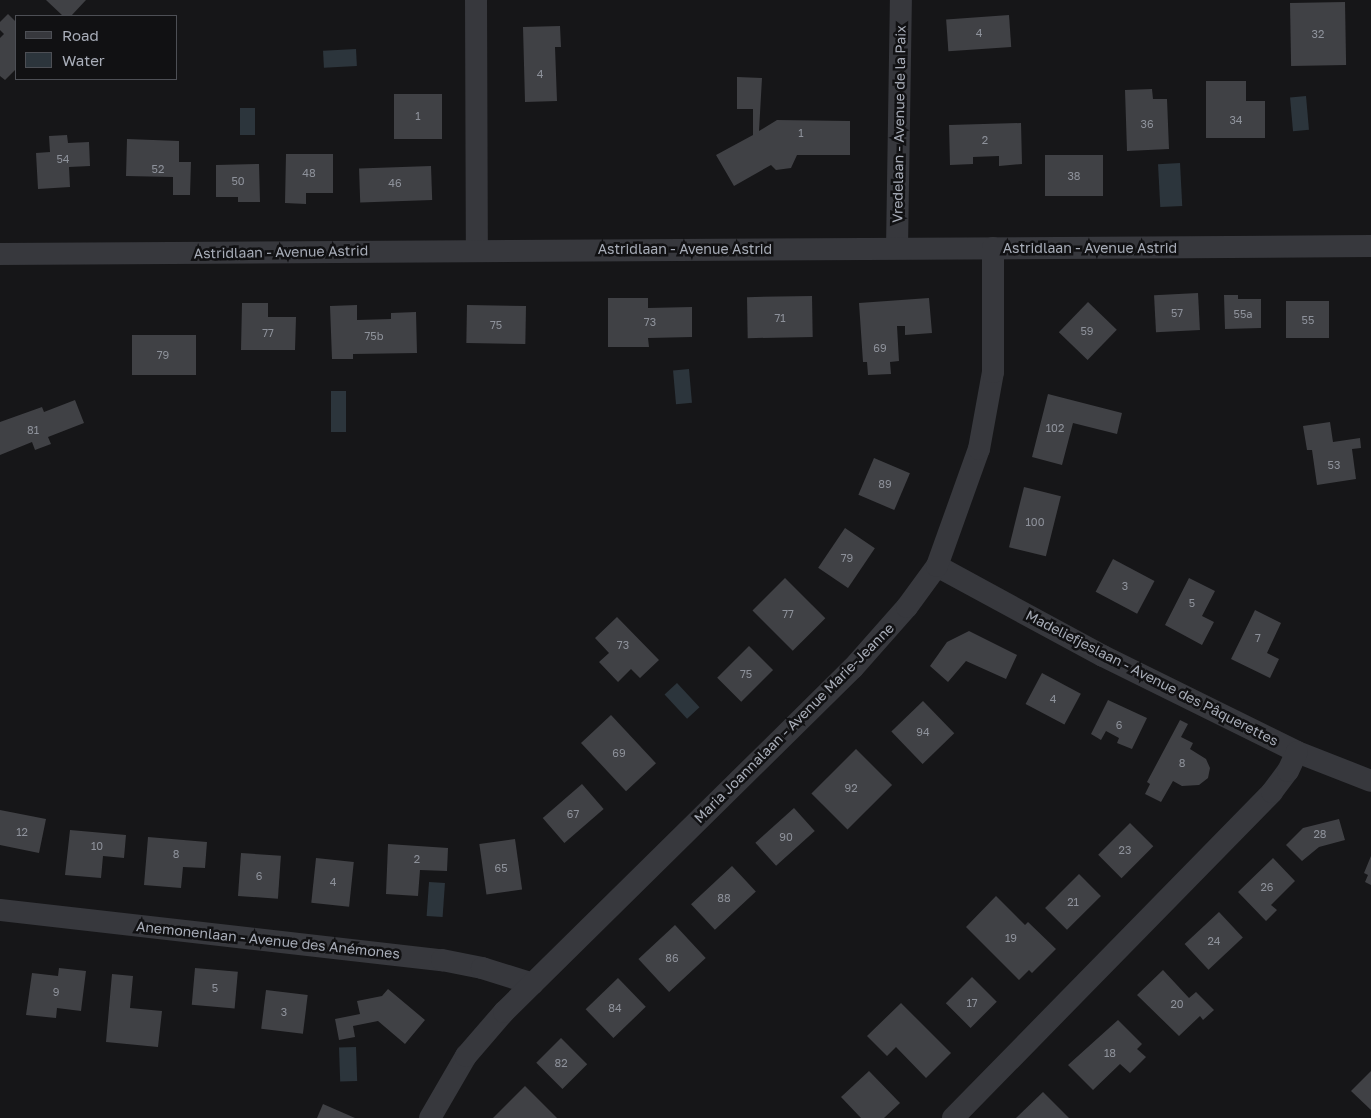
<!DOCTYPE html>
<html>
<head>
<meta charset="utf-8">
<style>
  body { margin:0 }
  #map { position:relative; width:1371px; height:1118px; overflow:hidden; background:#161618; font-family:"Golos Text",sans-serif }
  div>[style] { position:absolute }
  .water>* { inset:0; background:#2c353c; transform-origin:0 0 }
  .building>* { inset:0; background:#404145; transform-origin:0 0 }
  .street>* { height:22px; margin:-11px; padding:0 11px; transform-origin:11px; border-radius:11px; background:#37383d }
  span { translate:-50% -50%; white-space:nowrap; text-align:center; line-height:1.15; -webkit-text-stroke:5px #111113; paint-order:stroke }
  .number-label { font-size:11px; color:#8e929b }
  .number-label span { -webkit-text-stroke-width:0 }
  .street-label { font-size:14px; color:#a8adb8 }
  .legend { position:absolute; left:15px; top:15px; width:162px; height:65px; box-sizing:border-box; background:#111113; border:1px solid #4d4f55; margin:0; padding:6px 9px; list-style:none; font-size:15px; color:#a8adb8 }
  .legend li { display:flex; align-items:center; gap:10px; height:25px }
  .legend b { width:25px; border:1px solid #4d4f55 }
</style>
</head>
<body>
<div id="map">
  <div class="water">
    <i style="left:356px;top:49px;width:17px;height:33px;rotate:87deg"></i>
    <i style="left:1306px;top:96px;width:34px;height:16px;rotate:85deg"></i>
    <i style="left:240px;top:108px;width:15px;height:27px"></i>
    <i style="left:1180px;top:163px;width:43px;height:22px;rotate:87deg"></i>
    <i style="left:689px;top:369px;width:34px;height:16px;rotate:85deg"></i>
    <i style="left:331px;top:391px;width:15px;height:41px"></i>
    <i style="left:677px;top:683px;width:33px;height:17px;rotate:47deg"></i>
    <i style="left:429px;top:882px;width:16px;height:34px;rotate:4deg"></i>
    <i style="left:356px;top:1047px;width:34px;height:17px;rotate:88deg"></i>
  </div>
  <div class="building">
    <i style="clip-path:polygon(46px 0,86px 0,71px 16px,63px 16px)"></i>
    <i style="left:1345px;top:2px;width:63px;height:55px;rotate:89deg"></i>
    <i style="clip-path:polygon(8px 14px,16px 22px,16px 69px,5px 80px,0 76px,0 38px,4px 34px,0 30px,0 22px)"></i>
    <i style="left:1009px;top:15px;width:32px;height:63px;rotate:86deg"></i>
    <i style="clip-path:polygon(560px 26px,561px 47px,555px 47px,557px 101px,525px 102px,523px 27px)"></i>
    <i style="clip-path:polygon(737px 77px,762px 78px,759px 131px,777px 120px,850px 121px,850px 155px,797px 155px,791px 168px,776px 170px,771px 165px,734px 186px,716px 155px,753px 135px,753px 109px,737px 109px)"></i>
    <i style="clip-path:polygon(1206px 81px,1246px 81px,1246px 101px,1265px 101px,1265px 138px,1206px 138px)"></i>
    <i style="clip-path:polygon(1152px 89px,1153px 99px,1167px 99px,1169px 149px,1127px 151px,1125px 90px)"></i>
    <i style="left:394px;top:94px;width:48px;height:45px"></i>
    <i style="clip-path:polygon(1021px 123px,1022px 164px,999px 166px,999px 156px,973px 157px,973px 164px,950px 165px,949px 125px)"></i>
    <i style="clip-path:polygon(67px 135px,68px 143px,89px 142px,90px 166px,69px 167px,70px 187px,38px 189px,36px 153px,50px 152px,49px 136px)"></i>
    <i style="clip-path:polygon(127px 139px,179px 141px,179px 162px,191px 162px,190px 195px,173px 195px,173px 177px,126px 176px)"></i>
    <i style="clip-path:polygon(286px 154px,333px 154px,333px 193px,306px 193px,306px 204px,285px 203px)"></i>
    <i style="left:1045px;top:155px;width:58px;height:41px"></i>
    <i style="clip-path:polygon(259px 164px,260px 202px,238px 202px,238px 197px,216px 197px,216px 165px)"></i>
    <i style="left:431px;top:166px;width:34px;height:72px;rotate:88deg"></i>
    <i style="left:1198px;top:293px;width:37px;height:44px;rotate:87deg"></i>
    <i style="clip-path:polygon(1224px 295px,1238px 295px,1238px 299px,1261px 299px,1261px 328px,1225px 329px)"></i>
    <i style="left:812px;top:296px;width:41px;height:65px;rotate:89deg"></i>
    <i style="clip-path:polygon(608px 298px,648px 298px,648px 308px,692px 307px,692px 337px,648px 338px,649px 347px,608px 347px)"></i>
    <i style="clip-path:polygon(929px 298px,932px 333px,905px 335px,905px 326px,897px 326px,899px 361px,890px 362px,891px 374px,868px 375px,867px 362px,863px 362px,859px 303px)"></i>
    <i style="left:1329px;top:301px;width:37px;height:43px;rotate:90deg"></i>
    <i style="left:1088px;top:302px;width:40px;height:42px;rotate:44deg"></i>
    <i style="clip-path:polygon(242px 303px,268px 303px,268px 317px,296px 317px,295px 350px,241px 350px)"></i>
    <i style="clip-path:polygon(357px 305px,357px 320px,391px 319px,391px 313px,416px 312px,417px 353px,353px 354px,353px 359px,332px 359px,330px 306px)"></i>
    <i style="left:467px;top:305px;width:59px;height:38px;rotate:1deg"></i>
    <i style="left:132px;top:335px;width:64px;height:40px"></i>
    <i style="clip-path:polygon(1048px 394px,1122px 413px,1117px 434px,1073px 423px,1062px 465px,1032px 457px)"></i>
    <i style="clip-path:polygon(75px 400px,84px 423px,48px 437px,51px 444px,35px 450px,32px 442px,0 455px,0 422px,42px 407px,44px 412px)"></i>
    <i style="clip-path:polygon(1330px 422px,1333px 442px,1360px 438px,1361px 448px,1352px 449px,1356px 479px,1317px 485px,1312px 450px,1307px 450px,1303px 426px)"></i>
    <i style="left:874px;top:458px;width:39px;height:40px;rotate:23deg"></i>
    <i style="left:1024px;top:487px;width:38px;height:62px;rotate:14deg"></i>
    <i style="left:845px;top:528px;width:36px;height:48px;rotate:34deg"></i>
    <i style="left:1113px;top:559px;width:47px;height:37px;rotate:28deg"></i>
    <i style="left:785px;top:578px;width:57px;height:46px;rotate:45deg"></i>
    <i style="clip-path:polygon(1189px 578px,1215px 591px,1202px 616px,1214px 622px,1202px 645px,1165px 625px)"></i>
    <i style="clip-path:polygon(1255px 610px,1281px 623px,1267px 653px,1279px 659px,1270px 678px,1231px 659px)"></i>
    <i style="clip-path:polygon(617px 617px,659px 660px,640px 678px,631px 669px,618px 682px,599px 662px,609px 653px,595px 638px)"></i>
    <i style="clip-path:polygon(969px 631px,1017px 655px,1006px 679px,966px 661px,948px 682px,930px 666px,947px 642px)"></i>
    <i style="left:749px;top:646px;width:34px;height:45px;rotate:45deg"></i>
    <i style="left:1042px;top:673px;width:44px;height:35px;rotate:28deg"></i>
    <i style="clip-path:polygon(1108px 700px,1147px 718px,1132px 749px,1117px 743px,1119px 738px,1106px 731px,1101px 740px,1091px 734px)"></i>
    <i style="left:923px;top:701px;width:45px;height:44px;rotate:46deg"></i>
    <i style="left:611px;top:715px;width:66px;height:41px;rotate:47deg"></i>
    <i style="clip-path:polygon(1180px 720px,1188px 724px,1181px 737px,1193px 743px,1190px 749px,1206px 759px,1210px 768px,1208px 778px,1199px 785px,1182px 786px,1173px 781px,1161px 802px,1145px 794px,1150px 784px,1147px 782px)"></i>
    <i style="left:856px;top:749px;width:51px;height:63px;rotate:45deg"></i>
    <i style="left:582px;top:784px;width:33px;height:52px;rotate:49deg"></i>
    <i style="left:794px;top:808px;width:31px;height:52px;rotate:48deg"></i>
    <i style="clip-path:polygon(0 810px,46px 819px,39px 853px,0 845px)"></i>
    <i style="clip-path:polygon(1339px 819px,1345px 840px,1319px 847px,1302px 861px,1286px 845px,1303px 828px)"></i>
    <i style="left:1130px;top:823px;width:33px;height:45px;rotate:45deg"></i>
    <i style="clip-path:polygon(70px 830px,126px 835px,124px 858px,103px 856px,101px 878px,65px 875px)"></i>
    <i style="clip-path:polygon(148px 837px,207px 842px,205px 868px,183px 867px,181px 888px,144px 885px)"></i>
    <i style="left:515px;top:839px;width:51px;height:36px;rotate:82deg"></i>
    <i style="clip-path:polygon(388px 844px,448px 848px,447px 871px,420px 870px,418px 896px,386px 894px)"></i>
    <i style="left:241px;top:853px;width:40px;height:43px;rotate:4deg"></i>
    <i style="clip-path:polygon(1371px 856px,1371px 885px,1365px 882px,1368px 875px,1364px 873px)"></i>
    <i style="left:316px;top:858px;width:38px;height:45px;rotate:6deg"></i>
    <i style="clip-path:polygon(1273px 858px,1295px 881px,1271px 905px,1277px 910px,1266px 921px,1238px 892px)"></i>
    <i style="left:732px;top:866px;width:35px;height:56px;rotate:47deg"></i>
    <i style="left:1079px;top:874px;width:31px;height:48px;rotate:45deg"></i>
    <i style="clip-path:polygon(996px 896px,1025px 925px,1028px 922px,1056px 949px,1032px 973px,1029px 970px,1019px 980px,966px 927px)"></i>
    <i style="left:1219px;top:912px;width:35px;height:47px;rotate:47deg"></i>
    <i style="left:675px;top:925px;width:45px;height:50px;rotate:47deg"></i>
    <i style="clip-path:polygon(59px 968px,86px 971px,81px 1011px,57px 1008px,56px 1018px,26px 1015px,32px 973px,58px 976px)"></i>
    <i style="left:195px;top:968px;width:43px;height:37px;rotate:5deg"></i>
    <i style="clip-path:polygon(1163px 970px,1189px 998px,1196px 992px,1214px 1010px,1203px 1020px,1200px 1016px,1179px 1036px,1137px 995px)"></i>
    <i style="clip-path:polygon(112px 974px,133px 976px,130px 1008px,162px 1011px,158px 1047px,106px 1042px)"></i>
    <i style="left:972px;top:977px;width:35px;height:37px;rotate:45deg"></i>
    <i style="left:618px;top:978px;width:40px;height:45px;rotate:46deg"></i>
    <i style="clip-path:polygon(388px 989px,425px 1020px,405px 1044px,378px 1021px,353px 1026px,355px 1037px,339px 1040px,335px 1019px,360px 1014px,357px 1001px,382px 996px)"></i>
    <i style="left:266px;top:990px;width:42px;height:39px;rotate:7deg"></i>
    <i style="clip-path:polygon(901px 1003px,951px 1053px,926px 1078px,896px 1047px,887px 1056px,867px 1036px)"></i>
    <i style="clip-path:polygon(1118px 1020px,1142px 1044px,1137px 1049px,1146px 1057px,1130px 1073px,1120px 1064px,1093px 1090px,1068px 1065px)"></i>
    <i style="left:561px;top:1038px;width:37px;height:35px;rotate:45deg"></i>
    <i style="clip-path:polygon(869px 1071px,900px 1103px,884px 1118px,861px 1118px,841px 1097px)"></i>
    <i style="clip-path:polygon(1371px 1071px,1371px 1110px,1351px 1091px)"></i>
    <i style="clip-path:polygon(525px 1086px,557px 1118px,493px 1118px)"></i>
    <i style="clip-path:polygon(1043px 1092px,1069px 1118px,1016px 1118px)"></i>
    <i style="clip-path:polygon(323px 1104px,355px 1118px,317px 1118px)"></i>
  </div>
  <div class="street">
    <i style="left:476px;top:0;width:250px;rotate:89.8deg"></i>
    <i style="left:897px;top:248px;width:248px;rotate:-89.1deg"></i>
    <i style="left:0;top:254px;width:1371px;rotate:-0.33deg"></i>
    <i style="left:937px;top:566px;width:189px;rotate:28.5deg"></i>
    <i style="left:1103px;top:656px;width:216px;rotate:26.3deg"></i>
    <i style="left:1297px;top:752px;width:79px;rotate:21.4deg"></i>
    <i style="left:0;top:910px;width:445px;rotate:6.5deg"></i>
    <i style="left:442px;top:960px;width:41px;rotate:11.3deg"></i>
    <i style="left:482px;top:968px;width:53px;rotate:17.4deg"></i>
    <i style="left:430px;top:1118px;width:72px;rotate:-59.9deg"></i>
    <i style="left:466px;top:1056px;width:58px;rotate:-49.2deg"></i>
    <i style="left:504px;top:1012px;width:490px;rotate:-44.6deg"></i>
    <i style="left:853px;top:668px;width:81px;rotate:-48.5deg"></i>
    <i style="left:907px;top:607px;width:51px;rotate:-53.8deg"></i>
    <i style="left:937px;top:566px;width:124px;rotate:-70.3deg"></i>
    <i style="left:979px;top:449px;width:78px;rotate:-79.7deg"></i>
    <i style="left:993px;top:372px;width:124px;rotate:-90deg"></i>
    <i style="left:953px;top:1118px;width:456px;rotate:-45.6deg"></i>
    <i style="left:1272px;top:792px;width:26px;rotate:-53deg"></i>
    <i style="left:1288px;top:771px;width:21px;rotate:-65deg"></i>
  </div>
  <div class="number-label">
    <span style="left:979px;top:33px">4</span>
    <span style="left:1318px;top:34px">32</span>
    <span style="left:540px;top:74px">4</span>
    <span style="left:418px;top:116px">1</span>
    <span style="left:1236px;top:120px">34</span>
    <span style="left:1147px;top:124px">36</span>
    <span style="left:801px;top:133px">1</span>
    <span style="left:985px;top:140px">2</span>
    <span style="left:63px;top:159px">54</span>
    <span style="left:158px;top:169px">52</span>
    <span style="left:309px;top:173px">48</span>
    <span style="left:1074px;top:176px">38</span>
    <span style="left:238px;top:181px">50</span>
    <span style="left:395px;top:183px">46</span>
    <span style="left:1177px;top:313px">57</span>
    <span style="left:1243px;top:314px">55a</span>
    <span style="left:780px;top:318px">71</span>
    <span style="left:1308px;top:320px">55</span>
    <span style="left:650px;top:322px">73</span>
    <span style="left:496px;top:325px">75</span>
    <span style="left:1087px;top:331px">59</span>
    <span style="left:268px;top:333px">77</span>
    <span style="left:374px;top:336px">75b</span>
    <span style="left:880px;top:348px">69</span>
    <span style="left:163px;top:355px">79</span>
    <span style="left:1055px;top:428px">102</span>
    <span style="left:33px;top:430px">81</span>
    <span style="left:1334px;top:465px">53</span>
    <span style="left:885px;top:484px">89</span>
    <span style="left:1035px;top:522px">100</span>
    <span style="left:847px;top:558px">79</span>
    <span style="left:1125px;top:586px">3</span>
    <span style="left:1192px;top:603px">5</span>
    <span style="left:788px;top:614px">77</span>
    <span style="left:1258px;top:638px">7</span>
    <span style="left:623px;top:645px">73</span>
    <span style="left:746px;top:674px">75</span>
    <span style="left:1053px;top:699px">4</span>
    <span style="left:1119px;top:725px">6</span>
    <span style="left:923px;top:732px">94</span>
    <span style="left:619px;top:753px">69</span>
    <span style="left:1182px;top:763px">8</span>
    <span style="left:851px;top:788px">92</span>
    <span style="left:573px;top:814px">67</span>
    <span style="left:22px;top:832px">12</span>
    <span style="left:1320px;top:834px">28</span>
    <span style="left:786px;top:837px">90</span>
    <span style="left:97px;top:846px">10</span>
    <span style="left:1125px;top:850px">23</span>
    <span style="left:176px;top:854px">8</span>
    <span style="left:417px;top:859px">2</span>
    <span style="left:501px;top:868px">65</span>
    <span style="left:259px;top:876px">6</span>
    <span style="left:333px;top:882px">4</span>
    <span style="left:1267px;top:887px">26</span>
    <span style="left:724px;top:898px">88</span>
    <span style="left:1073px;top:902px">21</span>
    <span style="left:1011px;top:938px">19</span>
    <span style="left:1214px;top:941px">24</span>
    <span style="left:672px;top:958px">86</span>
    <span style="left:215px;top:988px">5</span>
    <span style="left:56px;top:992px">9</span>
    <span style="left:972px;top:1003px">17</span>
    <span style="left:1177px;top:1004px">20</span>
    <span style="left:615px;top:1008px">84</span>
    <span style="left:284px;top:1012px">3</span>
    <span style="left:1110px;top:1053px">18</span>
    <span style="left:561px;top:1063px">82</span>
  </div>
  <div class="street-label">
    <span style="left:899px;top:124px;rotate:-89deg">Vredelaan - Avenue de la Paix</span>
    <span style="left:1090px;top:248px">Astridlaan - Avenue Astrid</span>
    <span style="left:685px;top:249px">Astridlaan - Avenue Astrid</span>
    <span style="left:281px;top:252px;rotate:-1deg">Astridlaan - Avenue Astrid</span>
    <span style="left:1152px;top:678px;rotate:27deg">Madeliefjeslaan - Avenue des Pâquerettes</span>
    <span style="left:794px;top:723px;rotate:-45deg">Maria Joannalaan - Avenue Marie-Jeanne</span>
    <span style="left:268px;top:940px;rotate:6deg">Anemonenlaan - Avenue des Anémones</span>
  </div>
  <ul class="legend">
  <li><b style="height:6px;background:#37383d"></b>Road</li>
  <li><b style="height:14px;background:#2c353c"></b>Water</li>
  </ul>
</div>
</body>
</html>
